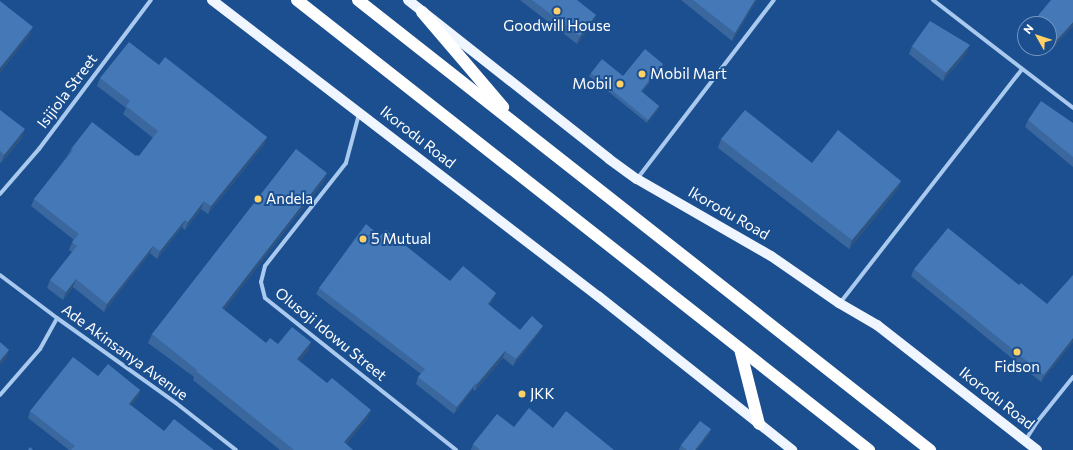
<!DOCTYPE html>
<html>
<head>
<meta charset="utf-8">
<style>
  body { margin:0 }
  #map { position:relative; width:1073px; height:450px; overflow:hidden; background:#1b4f8f; font-family:Commissioner,sans-serif }
  div>[style] { position:absolute }
  .minor>* { height:4px; margin:-2px; padding:0 2px; transform-origin:2px; border-radius:2px; background:#a9c9ee }
  .primary>* { height:10px; margin:-5px; padding:0 5px; transform-origin:5px; border-radius:5px; background:#f0f6ff }
  .motorway>* { height:12px; margin:-6px; padding:0 6px; transform-origin:6px; border-radius:6px; background:#fff }
  .wall>* { inset:0; background:#3a679d }
  .shaded-wall>* { inset:0; background:#305480 }
  .building>* { inset:0; background:#4478b7 }
  .dots>* { width:11px; height:11px; translate:-50% -50%; box-sizing:border-box; border:2px solid #1b4f8f; border-radius:50% }
  span { translate:-50% -50%; white-space:nowrap; text-align:center; line-height:1.15; -webkit-text-stroke:4px #1b4f8f; paint-order:stroke }
  .poi-label { font-size:15px; color:#fff }
  .left { translate:0 -50%; text-align:left }
  .right { translate:-100% -50%; text-align:right }
  .street-label { font-size:15px; color:#fff }
  .north { position:absolute; left:1017px; top:16px; width:40px; height:40px; box-sizing:border-box; background:#1b4f8f; border:1px solid #7695bc; border-radius:50%; rotate:309deg; font-size:11px; font-weight:700; line-height:16px; text-align:center; color:#fff }
  .north::after { content:''; display:block; margin:auto; width:14px; height:18px; background:#ffd166; clip-path:polygon(50% 0,100% 100%,50% 72%,0 100%) }
</style>
</head>
<body>
<div id="map">
  <div class="minor">
    <i style="left:933px;top:0;width:177px;rotate:37.6deg"></i>
    <i style="left:359px;top:114px;width:51px;rotate:104.9deg"></i>
    <i style="left:346px;top:163px;width:131px;rotate:128.2deg"></i>
    <i style="left:265px;top:266px;width:16px;rotate:104deg"></i>
    <i style="left:261px;top:282px;width:16px;rotate:76deg"></i>
    <i style="left:265px;top:298px;width:244px;rotate:38.5deg"></i>
    <i style="left:637px;top:179px;width:225px;rotate:-52.6deg"></i>
    <i style="left:0;top:194px;width:60px;rotate:-49.1deg"></i>
    <i style="left:39px;top:149px;width:186px;rotate:-53.1deg"></i>
    <i style="left:0;top:275px;width:71px;rotate:37deg"></i>
    <i style="left:57px;top:318px;width:146px;rotate:35.5deg"></i>
    <i style="left:176px;top:403px;width:76px;rotate:38.1deg"></i>
    <i style="left:840px;top:303px;width:296px;rotate:-52.1deg"></i>
    <i style="left:0;top:395px;width:61px;rotate:-49deg"></i>
    <i style="left:40px;top:349px;width:35px;rotate:-61deg"></i>
    <i style="left:1025px;top:441px;width:22px;rotate:-58deg"></i>
    <i style="left:1037px;top:422px;width:58px;rotate:-51.3deg"></i>
  </div>
  <div class="primary">
    <i style="left:212px;top:0;width:486px;rotate:37.5deg"></i>
    <i style="left:598px;top:296px;width:248px;rotate:38.4deg"></i>
    <i style="left:408px;top:0;width:256px;rotate:38.3deg"></i>
    <i style="left:609px;top:159px;width:34px;rotate:36deg"></i>
    <i style="left:637px;top:179px;width:155px;rotate:29.9deg"></i>
    <i style="left:771px;top:256px;width:83px;rotate:34.7deg"></i>
    <i style="left:839px;top:303px;width:44px;rotate:30.1deg"></i>
    <i style="left:877px;top:325px;width:203px;rotate:38deg"></i>
  </div>
  <div class="motorway">
    <i style="left:297px;top:0;width:728px;rotate:38.19deg"></i>
    <i style="left:358px;top:0;width:728px;rotate:38.19deg"></i>
    <i style="left:422px;top:12px;width:125px;rotate:49.5deg"></i>
    <i style="left:740px;top:349px;width:77px;rotate:75.8deg"></i>
  </div>
  <div class="wall">
    <i style="clip-path:polygon(520px 0,577px 0,594px 22px,577px 44px)"></i>
    <i style="clip-path:polygon(681px 0,757px 0,732px 41px)"></i>
    <i style="clip-path:polygon(1073px 0,1073px 26px,1052px 49px,1049px 47px,1049px 24px)"></i>
    <i style="clip-path:polygon(912px 46px,967px 53px,943px 81px,909px 54px)"></i>
    <i style="clip-path:polygon(663px 64px,662px 67px,642px 92px,659px 106px,658px 110px,647px 123px,589px 76px,591px 73px,623px 76px)"></i>
    <i style="clip-path:polygon(159px 65px,267px 137px,264px 145px,208px 214px,201px 209px,185px 230px,182px 227px,157px 259px,150px 253px,104px 312px,73px 287px,63px 300px,47px 288px,50px 280px,72px 252px,69px 250px,72px 242px,74px 240px,31px 206px,34px 199px,68px 155px,71px 149px,139px 156px,153px 138px,123px 114px,126px 108px,97px 86px,100px 78px)"></i>
    <i style="clip-path:polygon(0 110px,22px 138px,1px 163px,0 162px)"></i>
    <i style="clip-path:polygon(1028px 120px,1073px 123px,1073px 167px,1025px 127px)"></i>
    <i style="clip-path:polygon(721px 139px,812px 163px,901px 181px,898px 189px,849px 249px,718px 148px)"></i>
    <i style="clip-path:polygon(324px 181px,224px 310px,266px 343px,278px 344px,311px 342px,308px 351px,299px 361px,368px 418px,346px 444px,353px 450px,280px 450px,193px 380px,194px 377px,148px 343px,152px 334px)"></i>
    <i style="clip-path:polygon(380px 236px,450px 281px,496px 293px,493px 300px,489px 305px,520px 330px,540px 332px,513px 366px,503px 358px,475px 391px,473px 389px,454px 414px,416px 384px,418px 377px,421px 374px,316px 294px,319px 288px)"></i>
    <i style="clip-path:polygon(914px 269px,1019px 285px,1073px 342px,1041px 382px,911px 276px)"></i>
    <i style="clip-path:polygon(98px 376px,140px 390px,138px 397px,131px 405px,164px 431px,214px 450px,69px 450px,28px 418px,30px 411px)"></i>
    <i style="clip-path:polygon(553px 428px,614px 450px,471px 450px,473px 444px)"></i>
    <i style="clip-path:polygon(711px 429px,709px 435px,697px 450px,679px 450px,681px 445px)"></i>
  </div>
  <div class="shaded-wall">
    <i style="clip-path:polygon(755px 0,757px 0,732px 41px,735px 33px)"></i>
    <i style="clip-path:polygon(596px 15px,594px 22px,577px 44px,580px 36px)"></i>
    <i style="clip-path:polygon(1073px 22px,1073px 26px,1052px 49px,1055px 42px)"></i>
    <i style="clip-path:polygon(33px 27px,30px 35px,0 73px,0 68px)"></i>
    <i style="clip-path:polygon(970px 45px,967px 53px,943px 81px,946px 73px)"></i>
    <i style="clip-path:polygon(663px 64px,662px 67px,640px 94px,641px 91px)"></i>
    <i style="clip-path:polygon(659px 106px,658px 110px,647px 123px,648px 120px)"></i>
    <i style="clip-path:polygon(25px 129px,22px 138px,1px 163px,4px 155px)"></i>
    <i style="clip-path:polygon(267px 137px,264px 145px,208px 214px,211px 206px)"></i>
    <i style="clip-path:polygon(327px 173px,324px 181px,219px 317px,222px 308px)"></i>
    <i style="clip-path:polygon(901px 181px,898px 189px,849px 249px,852px 240px)"></i>
    <i style="clip-path:polygon(204px 201px,201px 209px,185px 230px,188px 222px)"></i>
    <i style="clip-path:polygon(185px 220px,182px 227px,157px 259px,160px 251px)"></i>
    <i style="clip-path:polygon(153px 246px,150px 253px,104px 312px,107px 304px)"></i>
    <i style="clip-path:polygon(76px 279px,73px 287px,63px 300px,66px 292px)"></i>
    <i style="clip-path:polygon(496px 293px,493px 300px,485px 310px,488px 304px)"></i>
    <i style="clip-path:polygon(543px 326px,540px 332px,513px 366px,516px 359px)"></i>
    <i style="clip-path:polygon(1073px 338px,1073px 342px,1041px 382px,1044px 375px)"></i>
    <i style="clip-path:polygon(311px 342px,308px 351px,294px 368px,297px 359px)"></i>
    <i style="clip-path:polygon(9px 350px,7px 358px,0 365px,0 361px)"></i>
    <i style="clip-path:polygon(505px 351px,503px 358px,475px 391px,477px 384px)"></i>
    <i style="clip-path:polygon(476px 383px,473px 389px,454px 414px,457px 407px)"></i>
    <i style="clip-path:polygon(140px 390px,138px 397px,127px 411px,129px 404px)"></i>
    <i style="clip-path:polygon(371px 410px,368px 418px,341px 450px,344px 442px)"></i>
    <i style="clip-path:polygon(711px 429px,709px 435px,697px 450px,695px 450px)"></i>
  </div>
  <div class="building">
    <i style="clip-path:polygon(532px 0,577px 0,596px 15px,580px 36px)"></i>
    <i style="clip-path:polygon(693px 0,755px 0,735px 33px)"></i>
    <i style="clip-path:polygon(1051px 0,1073px 0,1073px 22px,1055px 42px,1049px 38px,1049px 24px,1031px 24px)"></i>
    <i style="clip-path:polygon(0 1px,33px 27px,0 68px)"></i>
    <i style="clip-path:polygon(930px 21px,970px 45px,946px 73px,912px 46px)"></i>
    <i style="clip-path:polygon(129px 42px,159px 65px,165px 57px,267px 137px,211px 206px,204px 201px,188px 222px,185px 220px,160px 251px,153px 246px,107px 304px,76px 279px,66px 292px,50px 280px,77px 246px,72px 242px,79px 234px,34px 199px,73px 150px,71px 149px,92px 122px,136px 156px,137px 155px,139px 156px,158px 131px,126px 106px,130px 101px,100px 78px)"></i>
    <i style="clip-path:polygon(645px 49px,663px 64px,641px 91px,659px 106px,648px 120px,591px 73px,602px 59px,623px 76px)"></i>
    <i style="clip-path:polygon(1041px 101px,1073px 123px,1073px 157px,1028px 120px)"></i>
    <i style="clip-path:polygon(0 110px,25px 129px,4px 155px,0 151px)"></i>
    <i style="clip-path:polygon(745px 110px,812px 163px,838px 130px,901px 181px,852px 240px,721px 139px)"></i>
    <i style="clip-path:polygon(296px 149px,327px 173px,222px 308px,266px 343px,270px 338px,278px 344px,292px 327px,311px 342px,297px 359px,327px 383px,332px 378px,371px 410px,344px 442px,353px 450px,294px 450px,196px 371px,197px 370px,152px 334px)"></i>
    <i style="clip-path:polygon(366px 224px,380px 236px,386px 230px,450px 281px,463px 266px,496px 293px,488px 304px,520px 330px,532px 316px,543px 326px,516px 359px,505px 351px,477px 384px,476px 383px,457px 407px,418px 377px,425px 369px,319px 288px)"></i>
    <i style="clip-path:polygon(948px 228px,1019px 285px,1021px 283px,1047px 304px,1073px 275px,1073px 338px,1044px 375px,914px 269px)"></i>
    <i style="clip-path:polygon(0 342px,9px 350px,0 361px)"></i>
    <i style="clip-path:polygon(73px 357px,98px 376px,108px 364px,140px 390px,129px 404px,164px 431px,174px 419px,214px 450px,71px 450px,75px 446px,30px 411px)"></i>
    <i style="clip-path:polygon(529px 408px,553px 428px,566px 411px,614px 450px,480px 450px,473px 444px,497px 414px,514px 427px)"></i>
    <i style="clip-path:polygon(700px 421px,711px 429px,695px 450px,687px 450px,681px 445px)"></i>
    <i style="clip-path:polygon(30px 447px,33px 450px,28px 450px)"></i>
  </div>
  <div class="dots">
    <i style="left:557px;top:11px;background:#ffd166"></i>
    <i style="left:642px;top:74px;background:#ffd166"></i>
    <i style="left:620px;top:84px;background:#ffd166"></i>
    <i style="left:258px;top:199px;background:#ffd166"></i>
    <i style="left:363px;top:239px;background:#ffd166"></i>
    <i style="left:1017px;top:352px;background:#ffd166"></i>
    <i style="left:522px;top:394px;background:#ffd166"></i>
  </div>
  <div class="poi-label">
    <span style="left:557px;top:26px">Goodwill House</span>
    <span class="left" style="left:650px;top:74px">Mobil Mart</span>
    <span class="right" style="left:612px;top:84px">Mobil</span>
    <span class="left" style="left:266px;top:199px">Andela</span>
    <span class="left" style="left:371px;top:239px">5 Mutual</span>
    <span style="left:1017px;top:367px">Fidson</span>
    <span class="left" style="left:530px;top:394px">JKK</span>
  </div>
  <div class="street-label">
    <span style="left:67px;top:91px;rotate:-53deg">Isijiola Street</span>
    <span style="left:418px;top:137px;rotate:38deg">Ikorodu Road</span>
    <span style="left:729px;top:213px;rotate:30deg">Ikorodu Road</span>
    <span style="left:331px;top:334px;rotate:39deg">Olusoji Idowu Street</span>
    <span style="left:125px;top:352px;rotate:36deg">Ade Akinsanya Avenue</span>
    <span style="left:997px;top:398px;rotate:38deg">Ikorodu Road</span>
  </div>
  <div class="north">N</div>
</div>
</body>
</html>
